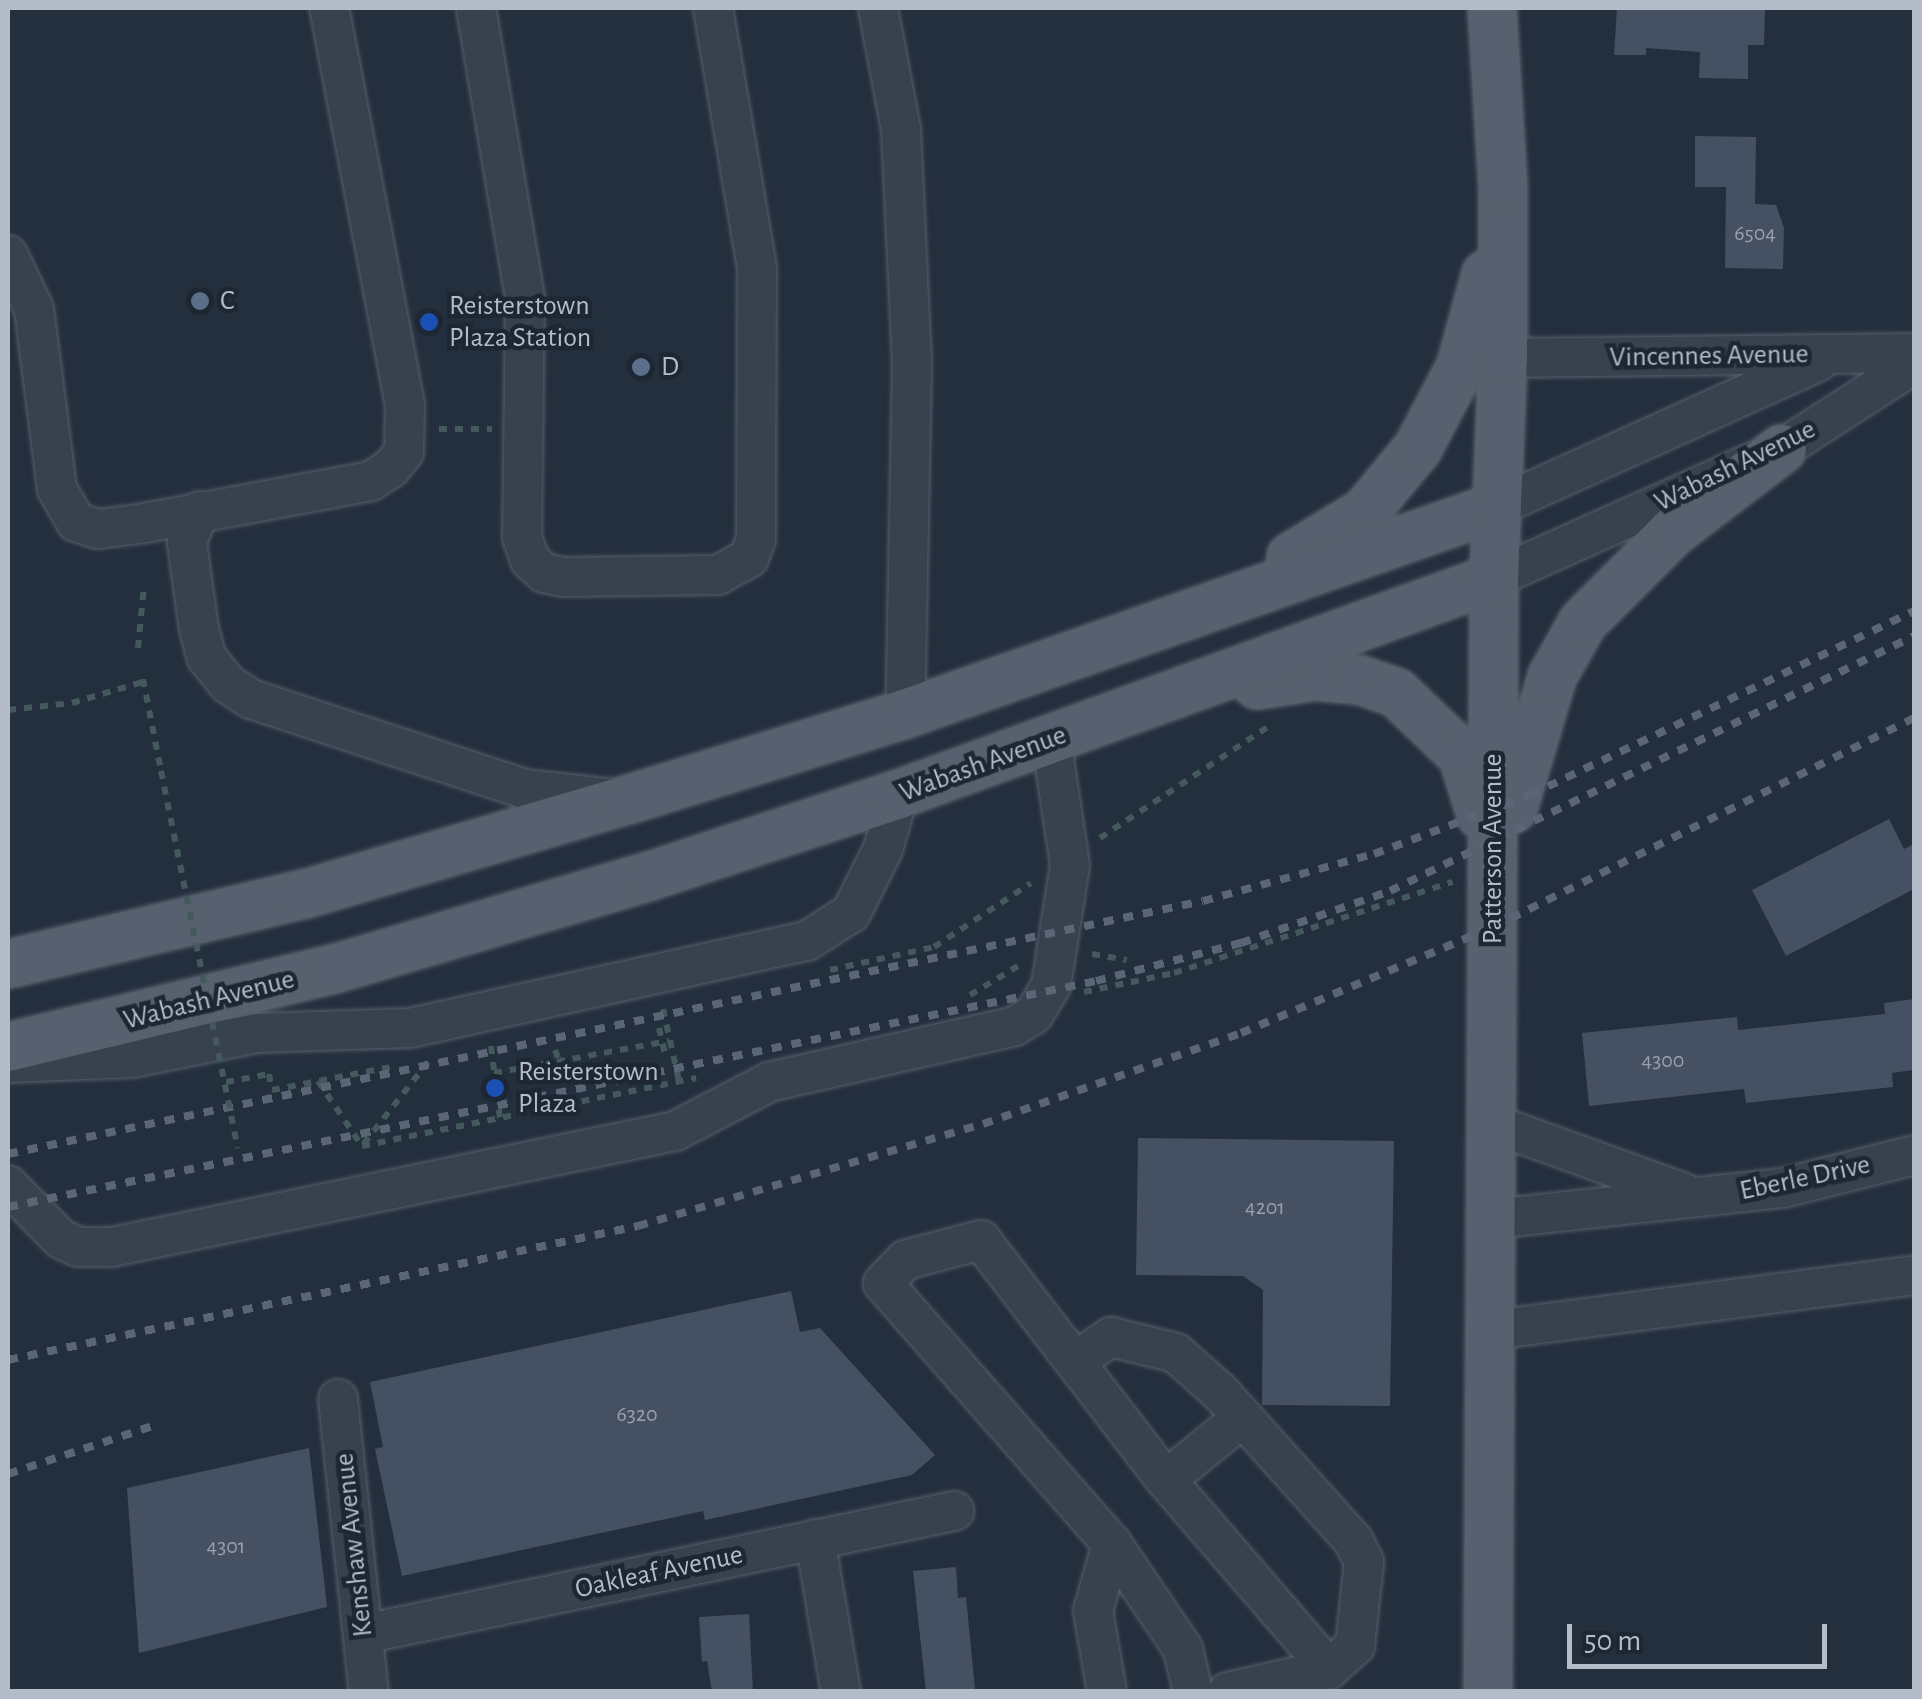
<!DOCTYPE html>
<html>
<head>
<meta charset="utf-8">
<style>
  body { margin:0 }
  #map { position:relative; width:1922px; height:1699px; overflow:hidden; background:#242f3e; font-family:"Alegreya Sans",sans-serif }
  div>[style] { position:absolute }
  .building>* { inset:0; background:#455162 }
  .path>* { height:6px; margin-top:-3px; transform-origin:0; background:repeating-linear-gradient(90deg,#44595c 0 8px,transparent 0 16px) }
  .roads { filter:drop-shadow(0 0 2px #565f6c) drop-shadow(0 0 2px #565f6c) }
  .minor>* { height:38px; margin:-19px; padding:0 19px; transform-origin:19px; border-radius:19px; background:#38414e }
  .major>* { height:48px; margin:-24px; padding:0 24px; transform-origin:24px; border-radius:24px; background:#56606e }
  .rail>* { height:8px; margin-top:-4px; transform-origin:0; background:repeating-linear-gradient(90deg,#5a6575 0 10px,transparent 0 20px) }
  .path-bridge>* { height:6px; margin-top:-3px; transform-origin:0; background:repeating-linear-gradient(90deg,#44595c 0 8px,transparent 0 16px) }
  .dots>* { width:28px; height:28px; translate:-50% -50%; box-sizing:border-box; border:5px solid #1d2633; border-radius:50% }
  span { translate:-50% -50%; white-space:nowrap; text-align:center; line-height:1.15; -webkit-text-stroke:9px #1d2633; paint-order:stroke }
  .number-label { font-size:22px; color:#98a1af }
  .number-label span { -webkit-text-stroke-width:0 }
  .poi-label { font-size:28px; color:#b4bcc9 }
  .left { translate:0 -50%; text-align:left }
  .street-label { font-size:28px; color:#b4bcc9 }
  .frame { position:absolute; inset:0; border:10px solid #b4bcc9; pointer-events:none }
  .scale { position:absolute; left:1567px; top:1624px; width:260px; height:45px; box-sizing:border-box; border:5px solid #b4bcc9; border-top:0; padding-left:12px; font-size:30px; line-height:35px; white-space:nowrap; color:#b4bcc9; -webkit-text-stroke:8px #1d2633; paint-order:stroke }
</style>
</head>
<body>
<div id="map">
  <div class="building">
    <i style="clip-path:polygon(1617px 8px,1765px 8px,1764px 45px,1748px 45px,1748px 79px,1699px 78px,1700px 52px,1646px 48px,1646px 55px,1614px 55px)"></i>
    <i style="clip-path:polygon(1695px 136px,1756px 137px,1755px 204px,1776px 205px,1784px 228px,1783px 269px,1725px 268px,1726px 187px,1695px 187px)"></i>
    <i style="clip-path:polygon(1889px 819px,1904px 849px,1914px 844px,1914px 889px,1786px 956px,1752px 890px)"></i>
    <i style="clip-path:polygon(1914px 999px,1914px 1070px,1892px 1073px,1893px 1087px,1746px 1103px,1744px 1089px,1589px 1106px,1582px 1033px,1737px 1017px,1738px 1030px,1885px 1014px,1884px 1003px)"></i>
    <i style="clip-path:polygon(1138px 1138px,1394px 1141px,1390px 1406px,1262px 1405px,1263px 1290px,1243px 1276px,1136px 1275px)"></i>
    <i style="clip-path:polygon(791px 1291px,800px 1332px,820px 1328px,935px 1455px,912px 1475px,705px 1520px,703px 1511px,402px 1576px,375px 1449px,383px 1447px,370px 1382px)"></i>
    <i style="clip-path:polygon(309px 1448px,327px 1607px,139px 1653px,127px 1488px)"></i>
    <i style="clip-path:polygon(956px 1567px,958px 1598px,966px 1597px,975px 1689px,926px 1692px,913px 1571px)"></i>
    <i style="clip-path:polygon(749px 1614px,753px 1692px,712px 1692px,707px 1661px,702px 1662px,699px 1617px)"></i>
  </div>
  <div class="path">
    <i style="left:439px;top:429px;width:53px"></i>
    <i style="left:138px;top:648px;width:62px;rotate:-84.5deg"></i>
    <i style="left:143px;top:679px;width:94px;rotate:78.9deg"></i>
    <i style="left:8px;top:710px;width:64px;rotate:-6.2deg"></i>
    <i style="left:72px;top:703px;width:74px;rotate:-16.5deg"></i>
    <i style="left:1100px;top:838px;width:203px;rotate:-33.5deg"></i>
    <i style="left:1092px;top:954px;width:35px;rotate:10deg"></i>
    <i style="left:830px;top:970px;width:107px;rotate:-12.5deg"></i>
    <i style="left:934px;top:947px;width:116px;rotate:-33.4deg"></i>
    <i style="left:1084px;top:992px;width:92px;rotate:-11.9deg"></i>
    <i style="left:1174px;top:973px;width:293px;rotate:-18.1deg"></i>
    <i style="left:970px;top:995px;width:56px;rotate:-31.1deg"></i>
    <i style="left:663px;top:1009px;width:74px;rotate:77.5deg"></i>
    <i style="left:659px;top:1028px;width:32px;rotate:77deg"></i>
    <i style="left:491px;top:1046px;width:73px;rotate:82.9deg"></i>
    <i style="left:555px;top:1050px;width:32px;rotate:70deg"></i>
    <i style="left:428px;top:1062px;width:107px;rotate:128.2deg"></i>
    <i style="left:362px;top:1146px;width:341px;rotate:-11.5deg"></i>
    <i style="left:494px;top:1073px;width:178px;rotate:-10.4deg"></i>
    <i style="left:318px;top:1081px;width:78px;rotate:55.9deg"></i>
    <i style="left:226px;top:1082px;width:44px;rotate:-10.5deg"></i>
    <i style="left:269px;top:1074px;width:16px;rotate:79deg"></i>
    <i style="left:272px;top:1090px;width:120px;rotate:-11deg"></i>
  </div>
  <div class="roads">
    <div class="minor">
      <i style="left:476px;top:8px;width:293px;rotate:80.4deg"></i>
      <i style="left:525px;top:297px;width:240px;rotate:90.7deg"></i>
      <i style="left:522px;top:537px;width:24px;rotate:71deg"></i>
      <i style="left:530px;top:560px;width:19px;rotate:43deg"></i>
      <i style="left:544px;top:573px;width:19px;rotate:12deg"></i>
      <i style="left:563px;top:577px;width:155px;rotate:-0.7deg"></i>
      <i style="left:718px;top:575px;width:35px;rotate:-29deg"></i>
      <i style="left:749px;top:558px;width:20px;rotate:-70deg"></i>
      <i style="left:756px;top:539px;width:271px;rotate:-89.8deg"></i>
      <i style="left:757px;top:268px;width:264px;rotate:-99.6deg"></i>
      <i style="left:878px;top:8px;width:124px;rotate:79.3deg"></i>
      <i style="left:901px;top:130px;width:234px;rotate:87.3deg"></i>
      <i style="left:912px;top:364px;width:350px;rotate:91.1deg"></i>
      <i style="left:8px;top:255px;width:60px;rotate:64.3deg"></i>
      <i style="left:34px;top:309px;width:181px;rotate:82.7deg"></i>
      <i style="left:57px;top:489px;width:38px;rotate:60deg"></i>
      <i style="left:76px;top:522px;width:23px;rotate:18deg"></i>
      <i style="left:98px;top:529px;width:41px;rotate:-7deg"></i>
      <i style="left:139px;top:524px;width:236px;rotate:-10.5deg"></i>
      <i style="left:371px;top:481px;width:24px;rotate:-33deg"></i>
      <i style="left:391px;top:468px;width:21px;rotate:-51deg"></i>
      <i style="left:404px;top:452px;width:47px;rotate:-88.8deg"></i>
      <i style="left:405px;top:405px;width:404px;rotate:-100.8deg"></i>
      <i style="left:1503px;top:358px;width:411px;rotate:-0.7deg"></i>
      <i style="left:1496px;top:507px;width:354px;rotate:-24.3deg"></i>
      <i style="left:199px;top:511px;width:34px;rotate:111deg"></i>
      <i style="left:187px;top:543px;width:87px;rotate:82.1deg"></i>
      <i style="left:199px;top:629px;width:30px;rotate:75deg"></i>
      <i style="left:207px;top:658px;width:33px;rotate:51deg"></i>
      <i style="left:228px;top:684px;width:27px;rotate:33deg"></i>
      <i style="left:251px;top:699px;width:287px;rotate:18.2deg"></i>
      <i style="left:524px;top:789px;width:91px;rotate:6.3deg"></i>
      <i style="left:1494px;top:578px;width:316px;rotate:-24.1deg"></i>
      <i style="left:1782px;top:449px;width:157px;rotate:-32.8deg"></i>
      <i style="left:8px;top:1063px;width:124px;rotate:-2.3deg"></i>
      <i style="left:132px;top:1058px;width:127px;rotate:-11.3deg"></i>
      <i style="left:257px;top:1033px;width:153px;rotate:-1.9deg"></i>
      <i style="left:410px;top:1028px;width:406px;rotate:-12.4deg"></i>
      <i style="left:807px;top:941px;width:52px;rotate:-32.5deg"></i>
      <i style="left:851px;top:913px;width:72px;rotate:-63.4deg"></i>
      <i style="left:883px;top:849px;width:57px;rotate:-73.8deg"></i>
      <i style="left:1491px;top:1123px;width:205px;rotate:19.9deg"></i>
      <i style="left:8px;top:1185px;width:76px;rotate:45.5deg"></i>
      <i style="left:61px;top:1239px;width:19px;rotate:25deg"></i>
      <i style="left:78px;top:1247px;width:34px"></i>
      <i style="left:112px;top:1247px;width:575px;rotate:-11.64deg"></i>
      <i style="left:675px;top:1131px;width:106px;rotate:-27.5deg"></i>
      <i style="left:769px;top:1082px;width:252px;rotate:-12.8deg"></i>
      <i style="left:1015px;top:1026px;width:22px;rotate:-32deg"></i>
      <i style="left:1034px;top:1014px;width:33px;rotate:-59deg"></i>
      <i style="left:1051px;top:986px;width:122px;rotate:-81.1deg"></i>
      <i style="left:1070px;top:865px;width:126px;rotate:-98.6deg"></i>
      <i style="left:1493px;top:1219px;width:292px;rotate:-6.1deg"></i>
      <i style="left:1783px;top:1188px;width:135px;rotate:-14.1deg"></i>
      <i style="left:1493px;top:1330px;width:425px;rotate:-7.4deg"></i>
      <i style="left:1078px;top:1359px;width:40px;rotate:-34deg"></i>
      <i style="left:1111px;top:1337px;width:67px;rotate:13.8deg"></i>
      <i style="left:1176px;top:1353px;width:59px;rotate:41.6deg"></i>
      <i style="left:1220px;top:1392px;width:199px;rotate:48.1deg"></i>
      <i style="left:1353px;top:1540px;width:25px;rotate:63deg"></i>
      <i style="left:1364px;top:1562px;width:84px;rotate:96.1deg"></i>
      <i style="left:1355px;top:1646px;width:35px;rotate:139deg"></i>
      <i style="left:1329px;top:1669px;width:104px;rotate:167.2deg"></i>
      <i style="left:338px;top:1399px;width:295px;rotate:84deg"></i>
      <i style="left:1166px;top:1480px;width:99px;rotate:-39.3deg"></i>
      <i style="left:815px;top:1539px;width:155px;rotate:80.4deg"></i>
      <i style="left:364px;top:1634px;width:603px;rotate:-11.78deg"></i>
      <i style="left:1107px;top:1692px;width:82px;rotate:-99.8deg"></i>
      <i style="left:1093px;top:1611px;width:70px;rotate:-74.2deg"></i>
      <i style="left:1193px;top:1692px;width:44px;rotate:-103.1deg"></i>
      <i style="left:1183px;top:1649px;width:127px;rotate:-124.1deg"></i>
      <i style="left:1112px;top:1544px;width:347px;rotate:-131.3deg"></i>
      <i style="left:883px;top:1283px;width:32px;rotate:-46deg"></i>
      <i style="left:905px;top:1260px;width:79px;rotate:-14.7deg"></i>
      <i style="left:981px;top:1240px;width:303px;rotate:52.4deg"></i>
      <i style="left:1166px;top:1480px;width:250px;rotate:49.2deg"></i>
    </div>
    <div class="major">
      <i style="left:1291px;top:557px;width:87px;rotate:-31.3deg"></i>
      <i style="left:1365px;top:512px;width:83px;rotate:-50.4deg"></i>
      <i style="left:1418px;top:448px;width:93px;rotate:-62.3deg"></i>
      <i style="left:1461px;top:366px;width:95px;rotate:-74.8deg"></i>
      <i style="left:1257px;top:685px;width:59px;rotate:-8.8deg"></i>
      <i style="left:1315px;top:676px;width:45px;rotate:5.1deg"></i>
      <i style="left:1360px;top:680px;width:39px;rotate:19deg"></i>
      <i style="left:1397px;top:693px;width:91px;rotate:43.7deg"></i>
      <i style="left:1463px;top:756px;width:62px;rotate:73deg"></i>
      <i style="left:1513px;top:809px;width:138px;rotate:-73.5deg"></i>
      <i style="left:1552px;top:677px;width:63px;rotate:-60.6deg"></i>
      <i style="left:1583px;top:622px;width:127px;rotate:-45deg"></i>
      <i style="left:1673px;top:532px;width:137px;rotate:-37.3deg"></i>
      <i style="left:8px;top:964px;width:305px;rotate:-13.3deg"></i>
      <i style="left:305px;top:894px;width:335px;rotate:-16.3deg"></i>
      <i style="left:627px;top:800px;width:291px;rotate:-17.2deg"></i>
      <i style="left:905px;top:714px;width:626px;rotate:-19.3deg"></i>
      <i style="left:8px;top:1047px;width:335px;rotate:-13.5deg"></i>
      <i style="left:334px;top:969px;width:329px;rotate:-16.4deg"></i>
      <i style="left:650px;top:876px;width:262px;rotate:-18.2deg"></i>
      <i style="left:899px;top:794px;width:633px;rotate:-19.95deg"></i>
      <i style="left:1488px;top:1692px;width:1114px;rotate:-89.69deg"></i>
      <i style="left:1494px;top:578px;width:220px;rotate:-87.7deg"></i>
      <i style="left:1503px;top:358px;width:171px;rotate:-90deg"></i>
      <i style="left:1503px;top:187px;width:179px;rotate:-93.5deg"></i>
    </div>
  </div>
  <div class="rail">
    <i style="left:8px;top:1154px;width:1221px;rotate:-11.95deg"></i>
    <i style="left:1203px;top:901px;width:177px;rotate:-15.4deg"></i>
    <i style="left:1374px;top:854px;width:167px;rotate:-20.7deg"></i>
    <i style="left:1530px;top:795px;width:426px;rotate:-25.6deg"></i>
    <i style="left:8px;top:1207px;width:1111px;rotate:-11.73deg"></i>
    <i style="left:1096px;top:981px;width:150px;rotate:-14.7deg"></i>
    <i style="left:1241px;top:943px;width:158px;rotate:-19.2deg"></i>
    <i style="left:1390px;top:891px;width:583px;rotate:-25.95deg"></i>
    <i style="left:8px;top:1360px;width:644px;rotate:-12.01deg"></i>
    <i style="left:638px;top:1226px;width:360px;rotate:-16.5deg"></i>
    <i style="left:983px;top:1124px;width:274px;rotate:-19.4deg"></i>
    <i style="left:1241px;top:1033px;width:273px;rotate:-22.8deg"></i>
    <i style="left:1493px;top:927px;width:470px;rotate:-26.4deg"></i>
    <i style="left:8px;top:1474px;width:158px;rotate:-18.4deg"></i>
  </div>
  <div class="path-bridge">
    <i style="left:161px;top:771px;width:385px;rotate:78.5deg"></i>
  </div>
  <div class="dots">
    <i style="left:200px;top:301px;background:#5c6f8a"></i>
    <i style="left:429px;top:322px;background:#1a4fb4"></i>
    <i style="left:641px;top:367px;background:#5c6f8a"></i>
    <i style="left:495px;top:1088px;background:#1a4fb4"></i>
  </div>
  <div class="number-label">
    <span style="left:1755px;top:234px">6504</span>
    <span style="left:1663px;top:1061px">4300</span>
    <span style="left:1265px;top:1208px">4201</span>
    <span style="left:637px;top:1415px">6320</span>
    <span style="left:226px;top:1547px">4301</span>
  </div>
  <div class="poi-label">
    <span class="left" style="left:220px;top:301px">C</span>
    <span class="left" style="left:449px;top:322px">Reisterstown<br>Plaza Station</span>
    <span class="left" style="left:661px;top:367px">D</span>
    <span class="left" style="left:518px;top:1088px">Reisterstown<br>Plaza</span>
  </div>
  <div class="street-label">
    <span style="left:1709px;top:356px;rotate:-1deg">Vincennes Avenue</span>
    <span style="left:1735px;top:466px;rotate:-26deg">Wabash Avenue</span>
    <span style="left:983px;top:764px;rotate:-20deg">Wabash Avenue</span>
    <span style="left:1493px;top:849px;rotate:-90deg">Patterson Avenue</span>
    <span style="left:209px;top:1000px;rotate:-14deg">Wabash Avenue</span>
    <span style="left:1805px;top:1178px;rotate:-12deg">Eberle Drive</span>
    <span style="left:354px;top:1545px;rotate:-96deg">Kenshaw Avenue</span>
    <span style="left:659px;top:1572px;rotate:-12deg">Oakleaf Avenue</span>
  </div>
  <div class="frame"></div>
  <div class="scale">50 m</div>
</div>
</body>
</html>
